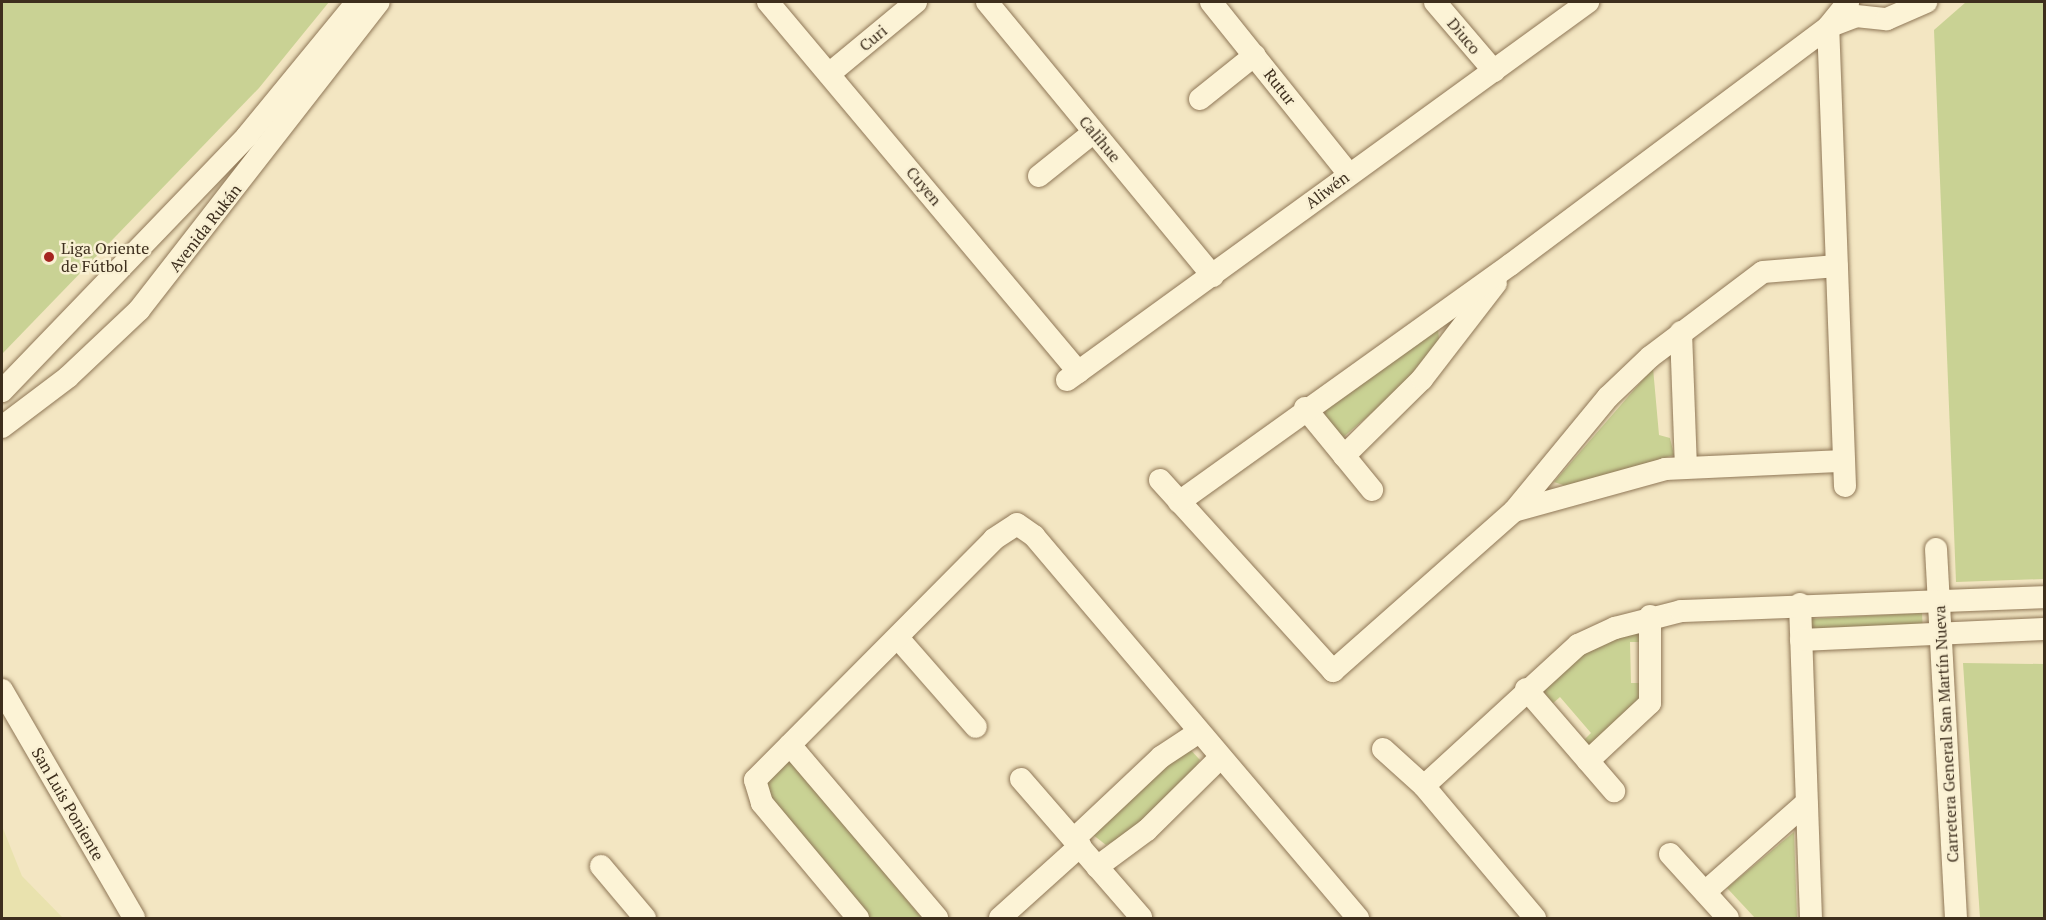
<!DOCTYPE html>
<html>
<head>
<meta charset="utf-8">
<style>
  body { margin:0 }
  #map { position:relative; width:2046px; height:920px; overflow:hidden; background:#f3e6c2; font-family:"PT Serif",serif }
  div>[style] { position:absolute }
  .farmland>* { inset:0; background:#e9e2ae }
  .green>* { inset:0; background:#c9d294; transform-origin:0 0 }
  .roads { filter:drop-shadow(0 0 2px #8f7757) drop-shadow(0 0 2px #8f7757) }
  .minor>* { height:22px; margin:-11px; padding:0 11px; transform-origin:11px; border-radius:11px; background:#fcf3d6 }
  .dots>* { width:16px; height:16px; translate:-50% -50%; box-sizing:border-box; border:3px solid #f9f0d3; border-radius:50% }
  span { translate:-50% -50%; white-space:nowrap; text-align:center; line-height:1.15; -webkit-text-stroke:5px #f9f0d3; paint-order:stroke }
  .street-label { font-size:16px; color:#3d2e1d }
  .poi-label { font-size:16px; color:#3d2e1d }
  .left { translate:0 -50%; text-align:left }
  .frame { position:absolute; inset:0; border:3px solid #3d2e1d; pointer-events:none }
</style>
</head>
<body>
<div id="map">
  <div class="farmland">
    <i style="clip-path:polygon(2px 826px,22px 876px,63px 918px,2px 918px)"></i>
  </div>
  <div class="green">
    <i style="clip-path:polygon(2px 2px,329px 2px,259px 88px,2px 354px)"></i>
    <i style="clip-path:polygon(1966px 2px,2044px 2px,2044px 579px,1956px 582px,1934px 30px)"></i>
    <i style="clip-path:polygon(1438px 329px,1439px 339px,1400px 389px,1341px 439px,1324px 418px,1325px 411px)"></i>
    <i style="clip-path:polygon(1653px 368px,1659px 435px,1670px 438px,1674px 455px,1569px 487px,1554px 482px)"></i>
    <i style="left:1922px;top:613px;width:17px;height:115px;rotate:87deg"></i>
    <i style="clip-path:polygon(1639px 631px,1642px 642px,1630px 642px,1631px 683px,1643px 683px,1644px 694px,1590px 747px,1583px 741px,1591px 733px,1560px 697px,1551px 705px,1541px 687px,1582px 652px)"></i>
    <i style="clip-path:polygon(1963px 663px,2044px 664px,2044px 918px,1980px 918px)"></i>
    <i style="clip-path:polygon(1188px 747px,1200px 760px,1185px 785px,1144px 826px,1106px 845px,1092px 834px)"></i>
    <i style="clip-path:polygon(789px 758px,922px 918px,864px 918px,760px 783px)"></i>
    <i style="clip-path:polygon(1794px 832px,1797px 918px,1755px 918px,1727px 888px)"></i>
  </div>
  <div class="roads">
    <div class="minor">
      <i style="left:768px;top:2px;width:483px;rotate:50deg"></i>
      <i style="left:987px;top:2px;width:355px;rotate:50.5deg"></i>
      <i style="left:1211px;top:2px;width:221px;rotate:51.3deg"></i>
      <i style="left:1435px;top:2px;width:91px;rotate:49.5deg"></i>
      <i style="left:829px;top:74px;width:113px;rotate:-39.6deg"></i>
      <i style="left:1200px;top:99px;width:70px;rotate:-38.7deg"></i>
      <i style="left:1039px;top:176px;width:70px;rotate:-38.7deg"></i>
      <i style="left:1681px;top:332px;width:135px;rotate:87.9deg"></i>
      <i style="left:1067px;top:380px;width:644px;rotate:-35.96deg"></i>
      <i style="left:2px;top:391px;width:354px;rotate:-46.1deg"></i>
      <i style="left:247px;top:136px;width:173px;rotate:-50.6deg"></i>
      <i style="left:1305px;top:408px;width:106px;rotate:50.7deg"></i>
      <i style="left:2px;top:427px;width:83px;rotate:-37.1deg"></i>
      <i style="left:68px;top:377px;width:98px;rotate:-43.3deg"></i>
      <i style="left:139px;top:310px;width:390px;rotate:-52.1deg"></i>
      <i style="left:1344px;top:456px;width:110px;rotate:-44.6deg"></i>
      <i style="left:1422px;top:379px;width:121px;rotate:-52.4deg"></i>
      <i style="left:1160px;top:480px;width:258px;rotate:47.8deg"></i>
      <i style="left:1333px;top:671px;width:242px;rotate:-41.5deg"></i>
      <i style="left:1514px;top:511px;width:148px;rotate:-50.5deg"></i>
      <i style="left:1608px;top:397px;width:58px;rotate:-43.6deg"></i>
      <i style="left:1650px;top:357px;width:141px;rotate:-37deg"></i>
      <i style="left:1763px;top:272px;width:74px;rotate:-4.6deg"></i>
      <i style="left:1845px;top:486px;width:459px;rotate:-92.1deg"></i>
      <i style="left:1828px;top:27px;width:32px;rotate:-51deg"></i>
      <i style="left:1179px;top:502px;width:407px;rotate:-35.6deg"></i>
      <i style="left:1510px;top:265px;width:397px;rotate:-36.8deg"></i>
      <i style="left:1828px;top:27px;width:30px;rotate:-21deg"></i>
      <i style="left:1856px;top:16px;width:31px;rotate:6deg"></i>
      <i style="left:1887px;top:19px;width:43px;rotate:-23.6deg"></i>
      <i style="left:1514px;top:511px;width:157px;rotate:-15.5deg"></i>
      <i style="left:1665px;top:469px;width:179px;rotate:-2.6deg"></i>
      <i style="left:1936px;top:549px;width:370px;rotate:86.9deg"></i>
      <i style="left:1800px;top:604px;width:314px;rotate:88deg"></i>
      <i style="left:898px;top:638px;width:118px;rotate:48.8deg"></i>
      <i style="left:1801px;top:640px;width:243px;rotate:-2.6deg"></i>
      <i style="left:1526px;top:689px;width:135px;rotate:49.2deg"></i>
      <i style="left:2px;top:690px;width:263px;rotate:59.9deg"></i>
      <i style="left:790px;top:745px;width:227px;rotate:49.6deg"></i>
      <i style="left:1383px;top:749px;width:55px;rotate:42.1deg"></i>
      <i style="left:1588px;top:761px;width:85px;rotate:-43.1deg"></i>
      <i style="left:1650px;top:703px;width:87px;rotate:-90deg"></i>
      <i style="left:1021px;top:779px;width:183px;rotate:49deg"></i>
      <i style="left:1074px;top:839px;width:120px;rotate:-43.3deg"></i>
      <i style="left:1161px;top:757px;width:45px;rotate:-33.3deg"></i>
      <i style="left:1670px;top:854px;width:86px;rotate:47.8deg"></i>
      <i style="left:601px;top:866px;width:68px;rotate:49.8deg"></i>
      <i style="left:1097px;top:867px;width:62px;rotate:-36.5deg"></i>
      <i style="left:1147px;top:830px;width:103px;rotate:-44.6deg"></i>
      <i style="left:1705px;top:892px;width:135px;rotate:-41.4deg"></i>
      <i style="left:858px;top:918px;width:150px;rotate:-129.9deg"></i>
      <i style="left:762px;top:803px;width:24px;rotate:-107deg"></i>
      <i style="left:755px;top:780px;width:339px;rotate:-45.2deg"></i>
      <i style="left:994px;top:539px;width:27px;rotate:-33deg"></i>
      <i style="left:1017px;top:524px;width:21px;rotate:35deg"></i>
      <i style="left:1034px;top:536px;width:501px;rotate:49.7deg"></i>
      <i style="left:1000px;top:918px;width:108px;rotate:-42deg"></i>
      <i style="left:1535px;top:918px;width:172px;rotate:-130.1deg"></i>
      <i style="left:1424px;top:786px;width:209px;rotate:-42.5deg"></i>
      <i style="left:1578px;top:645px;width:41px;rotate:-24.7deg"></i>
      <i style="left:1615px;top:628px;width:68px;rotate:-14.4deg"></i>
      <i style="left:1681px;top:611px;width:363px;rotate:-2.2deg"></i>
    </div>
  </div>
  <div class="dots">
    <i style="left:49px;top:257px;background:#a52420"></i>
  </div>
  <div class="street-label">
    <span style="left:1464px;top:36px;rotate:50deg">Diuco</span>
    <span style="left:873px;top:38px;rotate:-40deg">Curi</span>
    <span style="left:1280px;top:87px;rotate:52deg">Rutur</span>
    <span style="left:1100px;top:139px;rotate:50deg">Calihue</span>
    <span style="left:924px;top:186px;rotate:50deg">Cuyen</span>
    <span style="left:1327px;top:190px;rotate:-37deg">Aliwén</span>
    <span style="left:205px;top:228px;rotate:-52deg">Avenida Rukán</span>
    <span style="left:1946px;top:734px;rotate:-93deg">Carretera General San Martín Nueva</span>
    <span style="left:68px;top:804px;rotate:60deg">San Luis Poniente</span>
  </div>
  <div class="poi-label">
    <span class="left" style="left:61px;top:257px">Liga Oriente<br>de Fútbol</span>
  </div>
  <div class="frame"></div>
</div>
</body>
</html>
